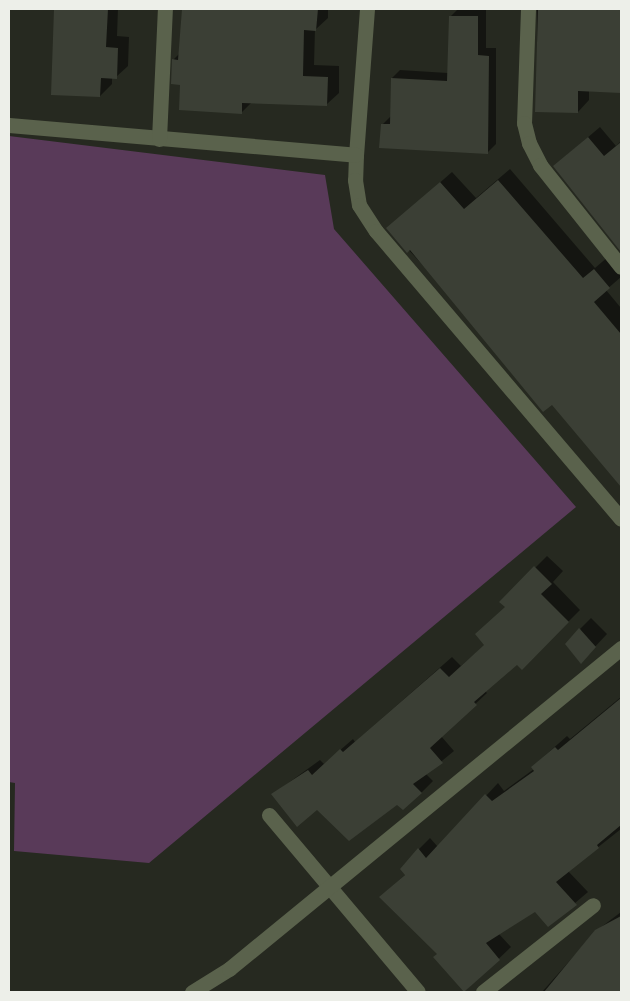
<!DOCTYPE html>
<html>
<head>
<meta charset="utf-8">
<style>
  body { margin:0 }
  #map { position:relative; width:630px; height:1001px; overflow:hidden; background:#262920; font-family:Mulish,sans-serif }
  div>[style] { position:absolute }
  .green>* { inset:0; background:#593a59 }
  .shadow>* { inset:0; background:#0007 }
  .building>* { inset:0; background:#3b3f35 }
  .street>* { height:15px; margin:-7.5px; padding:0 7.5px; transform-origin:7.5px; border-radius:7.5px; background:#5a624c }
  span { translate:-50% -50%; white-space:nowrap; text-align:center; line-height:1.15; -webkit-text-stroke:4.5px #10110d; paint-order:stroke }
  .frame { position:absolute; inset:0; border:10px solid #edefe9; pointer-events:none }
</style>
</head>
<body>
<div id="map">
  <div class="green">
    <i style="clip-path:polygon(9px 136px,325px 175px,334px 229px,576px 507px,149px 863px,14px 851px,15px 783px,9px 782px)"></i>
  </div>
  <div class="shadow">
    <i style="clip-path:polygon(56px 9px,118px 9px,117px 36px,129px 37px,128px 66px,116px 77px,112px 77px,112px 84px,100px 96px,53px 93px)"></i>
    <i style="clip-path:polygon(183px 9px,328px 9px,328px 18px,315px 30px,314px 65px,339px 66px,339px 93px,327px 104px,252px 102px,241px 113px,173px 60px,180px 53px)"></i>
    <i style="clip-path:polygon(458px 9px,486px 9px,486px 48px,496px 48px,496px 144px,488px 152px,383px 124px,391px 116px,392px 78px,400px 70px,448px 73px,450px 17px)"></i>
    <i style="clip-path:polygon(537px 9px,621px 9px,621px 92px,589px 91px,589px 100px,578px 112px,537px 111px)"></i>
    <i style="clip-path:polygon(600px 127px,616px 146px,621px 141px,621px 250px,554px 166px)"></i>
    <i style="clip-path:polygon(510px 169px,595px 268px,616px 250px,621px 256px,621px 277px,606px 290px,621px 308px,621px 480px,618px 482px,552px 403px,388px 228px,452px 172px,476px 198px)"></i>
    <i style="clip-path:polygon(547px 556px,563px 571px,553px 582px,580px 610px,522px 668px,517px 663px,485px 691px,487px 693px,441px 736px,454px 751px,426px 774px,433px 781px,421px 793px,398px 803px,317px 808px,273px 794px,320px 760px,324px 764px,353px 739px,355px 742px,452px 657px,461px 666px,485px 645px,506px 607px,501px 602px)"></i>
    <i style="clip-path:polygon(591px 618px,607px 634px,592px 650px,580px 629px)"></i>
    <i style="clip-path:polygon(621px 697px,621px 829px,568px 871px,588px 892px,548px 926px,536px 910px,499px 934px,511px 947px,465px 991px,438px 954px,380px 897px,406px 874px,419px 849px,430px 838px,438px 847px,498px 783px,504px 791px,534px 769px,532px 767px,567px 736px,570px 739px)"></i>
    <i style="clip-path:polygon(621px 912px,621px 989px,618px 992px,542px 992px,596px 931px)"></i>
  </div>
  <div class="building">
    <i style="clip-path:polygon(54px 9px,108px 9px,106px 47px,118px 48px,117px 79px,101px 78px,100px 97px,51px 95px)"></i>
    <i style="clip-path:polygon(182px 9px,318px 9px,316px 31px,304px 30px,303px 76px,328px 77px,327px 106px,242px 103px,242px 114px,179px 110px,180px 85px,171px 84px,172px 59px,178px 60px)"></i>
    <i style="clip-path:polygon(538px 9px,621px 9px,621px 93px,578px 91px,578px 113px,535px 112px)"></i>
    <i style="clip-path:polygon(449px 16px,478px 16px,478px 55px,489px 56px,488px 154px,379px 148px,381px 124px,390px 124px,391px 78px,447px 81px)"></i>
    <i style="clip-path:polygon(588px 137px,604px 156px,621px 142px,621px 252px,553px 166px)"></i>
    <i style="clip-path:polygon(498px 180px,583px 278px,594px 269px,610px 288px,594px 302px,621px 334px,621px 487px,552px 405px,543px 412px,410px 250px,407px 253px,386px 228px,440px 182px,464px 209px)"></i>
    <i style="clip-path:polygon(534px 566px,552px 584px,541px 594px,569px 622px,522px 670px,517px 665px,474px 702px,477px 705px,430px 748px,443px 763px,413px 784px,422px 793px,403px 810px,397px 805px,349px 841px,317px 810px,297px 827px,271px 794px,308px 770px,312px 775px,340px 749px,343px 752px,440px 668px,449px 677px,484px 645px,475px 634px,505px 607px,499px 602px)"></i>
    <i style="clip-path:polygon(579px 628px,596px 647px,581px 664px,565px 644px)"></i>
    <i style="clip-path:polygon(621px 698px,621px 825px,597px 845px,599px 848px,556px 882px,577px 905px,548px 927px,535px 912px,486px 943px,500px 960px,464px 992px,433px 957px,437px 954px,379px 897px,405px 875px,400px 869px,418px 848px,426px 858px,485px 794px,492px 801px,534px 771px,531px 767px,555px 747px,558px 750px)"></i>
    <i style="clip-path:polygon(621px 916px,621px 992px,544px 992px,595px 930px)"></i>
  </div>
  <div class="street">
    <i style="left:367px;top:9px;width:146px;rotate:94.3deg"></i>
    <i style="left:356px;top:155px;width:25px;rotate:92deg"></i>
    <i style="left:355px;top:180px;width:25px;rotate:81deg"></i>
    <i style="left:359px;top:205px;width:31px;rotate:57deg"></i>
    <i style="left:376px;top:231px;width:378px;rotate:49.6deg"></i>
    <i style="left:528px;top:9px;width:114px;rotate:92deg"></i>
    <i style="left:524px;top:123px;width:21px;rotate:76deg"></i>
    <i style="left:529px;top:143px;width:25px;rotate:63deg"></i>
    <i style="left:540px;top:165px;width:130px;rotate:51.5deg"></i>
    <i style="left:9px;top:125px;width:348px;rotate:4.9deg"></i>
    <i style="left:159px;top:139px;width:130px;rotate:-87.4deg"></i>
    <i style="left:269px;top:815px;width:231px;rotate:49.9deg"></i>
    <i style="left:192px;top:992px;width:44px;rotate:-31.9deg"></i>
    <i style="left:229px;top:969px;width:507px;rotate:-39.31deg"></i>
    <i style="left:483px;top:992px;width:140px;rotate:-38.3deg"></i>
  </div>
  <div class="frame"></div>
</div>
</body>
</html>
